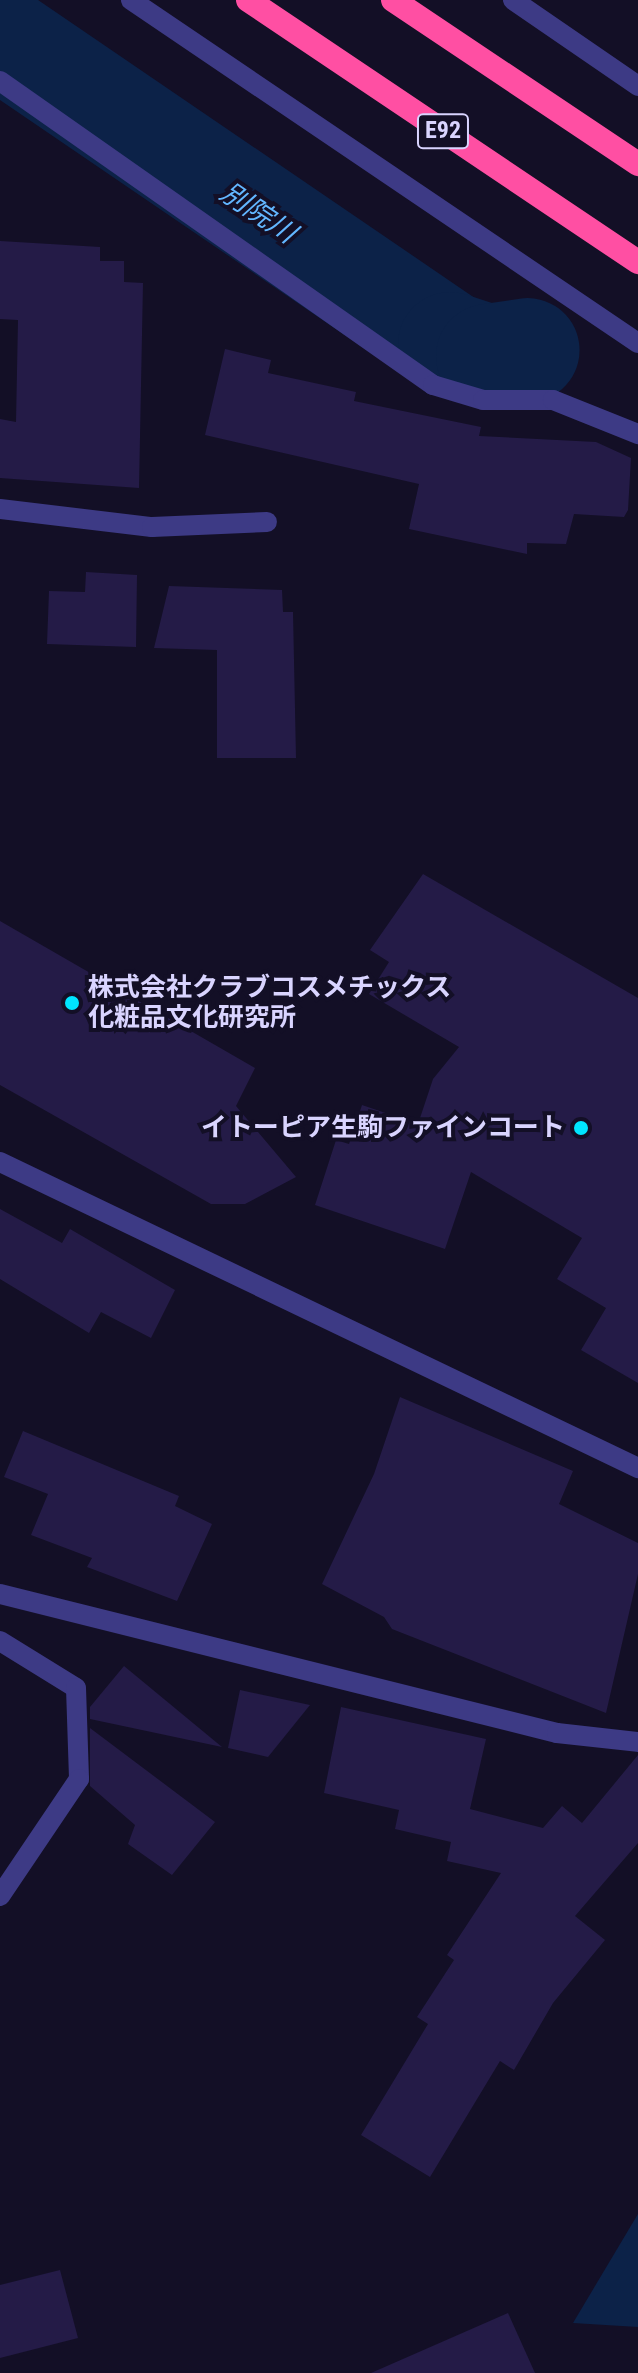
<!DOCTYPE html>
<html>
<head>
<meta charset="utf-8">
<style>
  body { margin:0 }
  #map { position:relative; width:638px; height:2373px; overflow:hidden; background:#130f26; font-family:"Roboto Condensed","Noto Sans JP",sans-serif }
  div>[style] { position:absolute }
  .water>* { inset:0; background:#0c2248 }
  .river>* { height:104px; margin:-52px; padding:0 52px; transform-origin:52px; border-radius:52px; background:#0c2248 }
  .building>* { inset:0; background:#241b47 }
  .minor>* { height:20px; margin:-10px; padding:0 10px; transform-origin:10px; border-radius:10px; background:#3d3a85 }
  .highway>* { height:24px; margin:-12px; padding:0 12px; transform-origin:12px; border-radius:12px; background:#ff4fa3 }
  .dots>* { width:22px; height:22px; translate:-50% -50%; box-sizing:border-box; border:4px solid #130f26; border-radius:50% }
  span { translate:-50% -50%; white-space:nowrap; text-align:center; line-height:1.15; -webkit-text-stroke:8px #130f26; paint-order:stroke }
  .shield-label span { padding:2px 6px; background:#130f26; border:2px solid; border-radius:6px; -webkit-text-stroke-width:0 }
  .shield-label { font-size:24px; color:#d9d4ff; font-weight:700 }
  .poi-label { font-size:26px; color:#d9d4ff; font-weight:700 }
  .left { translate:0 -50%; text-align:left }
  .right { translate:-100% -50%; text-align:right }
  .water-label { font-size:28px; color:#62b6ff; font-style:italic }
</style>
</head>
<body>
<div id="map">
  <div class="water">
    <i style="clip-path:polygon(638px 2214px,638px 2327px,573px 2323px)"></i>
  </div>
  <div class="river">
    <i style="left:0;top:37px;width:545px;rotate:34.3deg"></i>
    <i style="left:450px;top:344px;width:40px;rotate:18deg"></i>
    <i style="left:488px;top:356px;width:40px;rotate:-8.5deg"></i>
  </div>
  <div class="building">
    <i style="clip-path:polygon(0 241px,100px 247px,100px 261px,124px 261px,124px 282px,143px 283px,139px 488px,0 478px,0 419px,16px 422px,18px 320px,0 319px)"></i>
    <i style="clip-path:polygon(225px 349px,271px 360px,268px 373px,356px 392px,354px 401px,481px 427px,479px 436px,596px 442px,631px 458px,628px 510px,624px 517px,574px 514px,566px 544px,527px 543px,527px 554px,409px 529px,419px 484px,205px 435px)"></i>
    <i style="clip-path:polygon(86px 572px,137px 575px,136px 647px,47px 644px,49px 591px,85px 592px)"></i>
    <i style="clip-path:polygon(169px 586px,282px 590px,283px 612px,293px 612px,296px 758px,217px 758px,217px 650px,154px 648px)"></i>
    <i style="clip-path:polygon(423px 874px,638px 998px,638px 1383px,581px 1350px,606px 1308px,557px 1279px,582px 1238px,471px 1172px,445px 1249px,315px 1205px,336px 1140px,349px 1144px,362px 1105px,418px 1124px,433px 1079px,459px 1047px,369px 994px,389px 962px,370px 950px)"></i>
    <i style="clip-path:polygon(0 921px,255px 1068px,236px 1106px,296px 1177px,245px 1204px,211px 1204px,0 1085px)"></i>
    <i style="clip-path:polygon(0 1209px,62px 1243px,70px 1229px,175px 1290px,151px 1338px,101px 1312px,89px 1333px,0 1279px)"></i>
    <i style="clip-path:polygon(400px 1397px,573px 1471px,559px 1504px,638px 1543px,638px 1574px,606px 1713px,392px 1629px,384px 1617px,322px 1584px,374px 1474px)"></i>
    <i style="clip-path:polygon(23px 1431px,179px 1496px,175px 1506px,212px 1524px,177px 1601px,87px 1567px,92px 1558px,31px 1535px,48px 1494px,4px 1477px)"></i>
    <i style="clip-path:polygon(124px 1666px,222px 1747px,90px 1719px,90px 1707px)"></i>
    <i style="clip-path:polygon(240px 1690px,310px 1705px,268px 1757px,228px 1748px)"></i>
    <i style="clip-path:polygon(341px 1707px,486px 1739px,470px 1809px,543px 1828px,562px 1806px,582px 1823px,638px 1755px,638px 1843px,575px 1916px,605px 1940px,553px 2003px,514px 2070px,500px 2061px,430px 2177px,361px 2135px,428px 2024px,417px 2017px,454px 1960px,447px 1955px,501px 1873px,447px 1861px,451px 1842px,395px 1829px,399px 1810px,324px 1793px)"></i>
    <i style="clip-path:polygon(90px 1728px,215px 1822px,172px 1875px,128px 1844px,135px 1825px,90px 1786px)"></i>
    <i style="clip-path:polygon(60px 2270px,78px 2338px,0 2358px,0 2285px)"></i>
    <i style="clip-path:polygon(508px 2313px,535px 2373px,371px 2373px)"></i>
  </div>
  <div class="minor">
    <i style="left:131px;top:0;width:612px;rotate:34.08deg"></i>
    <i style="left:513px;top:0;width:152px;rotate:34.5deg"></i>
    <i style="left:0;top:81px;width:529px;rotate:35.07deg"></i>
    <i style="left:433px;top:385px;width:52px;rotate:16.7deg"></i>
    <i style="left:483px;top:400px;width:70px"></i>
    <i style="left:553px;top:400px;width:92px;rotate:21.8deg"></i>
    <i style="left:0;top:509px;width:153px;rotate:6.8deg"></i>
    <i style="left:152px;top:527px;width:115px;rotate:-2.5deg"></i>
    <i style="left:0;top:1162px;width:708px;rotate:25.62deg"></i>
    <i style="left:0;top:1594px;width:574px;rotate:14.01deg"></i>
    <i style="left:557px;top:1733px;width:81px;rotate:6.3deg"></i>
    <i style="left:0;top:1641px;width:89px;rotate:31.7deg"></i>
    <i style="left:76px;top:1688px;width:91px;rotate:88.1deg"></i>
    <i style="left:79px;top:1779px;width:141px;rotate:124deg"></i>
  </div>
  <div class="highway">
    <i style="left:248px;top:0;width:470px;rotate:33.9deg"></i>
    <i style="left:393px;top:0;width:295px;rotate:33.8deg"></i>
  </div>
  <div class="dots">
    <i style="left:72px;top:1003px;background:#00e5ff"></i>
    <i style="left:581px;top:1128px;background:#00e5ff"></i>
  </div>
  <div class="shield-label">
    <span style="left:443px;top:131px">E92</span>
  </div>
  <div class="poi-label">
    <span class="left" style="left:88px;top:1003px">株式会社クラブコスメチックス<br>化粧品文化研究所</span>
    <span class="right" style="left:565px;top:1128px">イトーピア生駒ファインコート</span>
  </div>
  <div class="water-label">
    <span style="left:258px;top:213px;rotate:34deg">別院川</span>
  </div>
</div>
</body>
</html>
